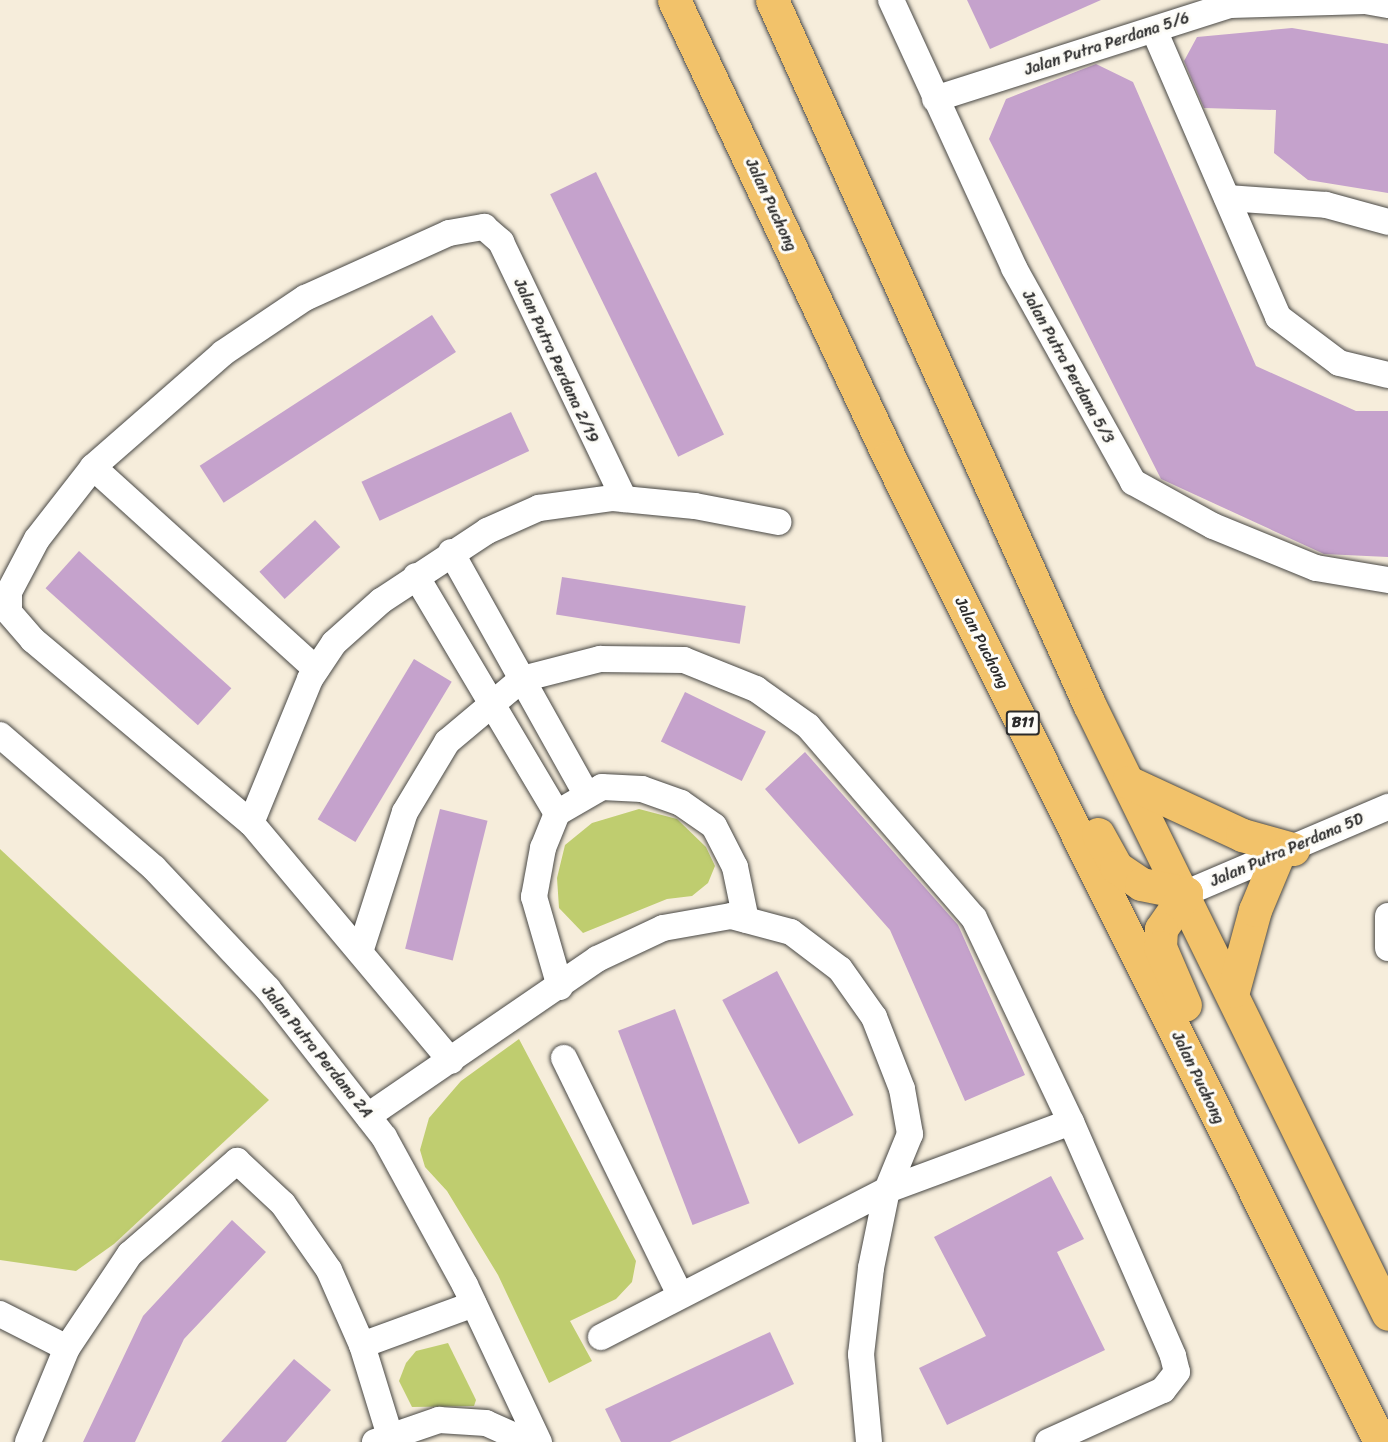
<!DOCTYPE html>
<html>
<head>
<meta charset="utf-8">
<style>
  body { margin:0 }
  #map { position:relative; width:1388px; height:1442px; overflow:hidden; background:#f6eddb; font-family:Sriracha,sans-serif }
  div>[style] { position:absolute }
  .green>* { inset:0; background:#bfcd6f }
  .building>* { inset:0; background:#c5a2cc; transform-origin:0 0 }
  .roads { filter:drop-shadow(0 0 2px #494845) drop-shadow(0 0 2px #494845) }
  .street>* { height:26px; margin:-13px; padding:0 13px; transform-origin:13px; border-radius:13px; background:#fff }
  .primary>* { height:33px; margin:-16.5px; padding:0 16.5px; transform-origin:16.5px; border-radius:16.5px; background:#f2c26a }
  span { translate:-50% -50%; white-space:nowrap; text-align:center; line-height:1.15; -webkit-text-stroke:6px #fdfcf7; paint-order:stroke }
  .shield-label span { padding:2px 4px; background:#fdfcf7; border:2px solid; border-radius:4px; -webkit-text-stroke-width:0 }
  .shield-label { font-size:15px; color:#2b2b2b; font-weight:700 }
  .street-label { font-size:16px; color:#2b2b2b }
</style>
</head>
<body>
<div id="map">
  <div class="green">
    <i style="clip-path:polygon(639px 809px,677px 819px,706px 847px,715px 866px,708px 883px,692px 896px,667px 899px,583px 933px,559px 908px,557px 878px,565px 845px,592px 823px)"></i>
    <i style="clip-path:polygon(0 849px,269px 1100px,114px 1244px,76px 1271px,0 1260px)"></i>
    <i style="clip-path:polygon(519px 1039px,636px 1261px,632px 1282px,616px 1299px,570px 1321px,592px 1361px,549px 1383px,498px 1275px,447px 1191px,425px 1167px,420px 1150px,429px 1118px,461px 1081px)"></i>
    <i style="clip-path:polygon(448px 1343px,476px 1400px,474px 1406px,412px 1407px,399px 1381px,406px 1363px,416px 1351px)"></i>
  </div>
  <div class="building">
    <i style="clip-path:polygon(967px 0,1101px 0,990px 49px)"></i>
    <i style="clip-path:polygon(1292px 28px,1388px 44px,1388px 193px,1308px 180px,1274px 153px,1276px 110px,1204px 108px,1184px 61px,1197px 37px)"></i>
    <i style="clip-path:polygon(1096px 64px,1133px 82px,1256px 366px,1356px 411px,1388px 411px,1388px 557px,1324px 554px,1161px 479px,989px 139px,1006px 99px)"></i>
    <i style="left:596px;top:172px;width:292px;height:51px;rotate:64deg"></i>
    <i style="left:432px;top:315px;width:44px;height:277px;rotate:57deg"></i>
    <i style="left:511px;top:412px;width:43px;height:165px;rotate:65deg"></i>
    <i style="left:315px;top:520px;width:37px;height:76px;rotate:47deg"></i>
    <i style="left:79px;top:551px;width:205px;height:50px;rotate:42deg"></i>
    <i style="left:562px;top:577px;width:186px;height:38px;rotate:9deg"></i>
    <i style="left:414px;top:659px;width:44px;height:187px;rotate:31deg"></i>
    <i style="left:685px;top:692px;width:90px;height:55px;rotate:26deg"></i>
    <i style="clip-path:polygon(805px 752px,958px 925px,1025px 1075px,965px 1101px,890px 930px,765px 789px)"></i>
    <i style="left:440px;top:809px;width:49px;height:144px;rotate:14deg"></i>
    <i style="left:777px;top:971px;width:163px;height:62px;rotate:62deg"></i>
    <i style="left:675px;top:1009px;width:208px;height:61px;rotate:69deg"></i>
    <i style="clip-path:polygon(1051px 1176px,1084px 1239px,1057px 1252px,1105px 1350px,947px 1425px,919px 1368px,986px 1336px,934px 1237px)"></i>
    <i style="clip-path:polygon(232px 1220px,266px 1252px,184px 1339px,135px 1442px,83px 1442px,143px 1316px)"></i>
    <i style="clip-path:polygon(770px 1332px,794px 1384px,670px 1442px,621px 1442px,605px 1409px)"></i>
    <i style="clip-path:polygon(294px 1359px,331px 1390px,286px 1442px,221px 1442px)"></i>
  </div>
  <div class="roads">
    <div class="street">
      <i style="left:891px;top:0;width:295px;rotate:65.3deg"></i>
      <i style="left:1014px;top:268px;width:245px;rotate:60.9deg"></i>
      <i style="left:1133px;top:482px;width:91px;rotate:28.8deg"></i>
      <i style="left:1213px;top:526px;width:111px;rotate:22.2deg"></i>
      <i style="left:1316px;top:568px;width:73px;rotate:9.5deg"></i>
      <i style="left:1154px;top:30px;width:313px;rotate:66.6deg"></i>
      <i style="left:1278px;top:317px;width:76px;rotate:37deg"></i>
      <i style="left:1339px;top:363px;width:50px;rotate:13.8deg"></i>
      <i style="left:935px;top:99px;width:310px;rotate:-17.7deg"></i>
      <i style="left:1230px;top:5px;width:135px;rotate:-1.7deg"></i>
      <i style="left:1365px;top:1px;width:23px;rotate:10deg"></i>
      <i style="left:1227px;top:198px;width:99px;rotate:4deg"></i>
      <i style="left:1326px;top:205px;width:64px;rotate:15.3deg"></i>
      <i style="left:93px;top:467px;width:301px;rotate:42.2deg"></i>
      <i style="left:451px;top:552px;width:277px;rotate:60.8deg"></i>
      <i style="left:416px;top:576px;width:276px;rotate:59.3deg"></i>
      <i style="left:0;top:735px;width:203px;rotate:40.8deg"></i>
      <i style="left:154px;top:868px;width:166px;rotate:46.7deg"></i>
      <i style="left:268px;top:989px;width:188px;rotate:51.9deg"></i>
      <i style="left:384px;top:1137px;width:169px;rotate:61.3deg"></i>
      <i style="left:465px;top:1285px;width:174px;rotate:64.8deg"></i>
      <i style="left:251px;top:823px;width:156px;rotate:-67.7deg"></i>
      <i style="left:310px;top:679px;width:43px;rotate:-56.3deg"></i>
      <i style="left:334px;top:643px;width:63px;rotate:-41.8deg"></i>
      <i style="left:381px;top:601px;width:127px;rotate:-33.4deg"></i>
      <i style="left:487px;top:531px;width:57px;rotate:-23.9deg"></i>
      <i style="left:539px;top:508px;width:75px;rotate:-7.7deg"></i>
      <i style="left:613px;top:498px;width:82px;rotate:5.6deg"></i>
      <i style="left:695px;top:506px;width:85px;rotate:10.9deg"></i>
      <i style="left:1186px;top:893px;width:220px;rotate:-23.1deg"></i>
      <i style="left:1388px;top:916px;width:32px;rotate:90deg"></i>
      <i style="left:360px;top:952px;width:147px;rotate:-72.2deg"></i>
      <i style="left:405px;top:812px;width:82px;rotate:-59deg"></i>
      <i style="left:447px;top:742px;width:98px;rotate:-40deg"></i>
      <i style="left:522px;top:679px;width:81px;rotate:-14.4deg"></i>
      <i style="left:600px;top:659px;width:84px;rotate:0.7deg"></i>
      <i style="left:684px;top:660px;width:78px;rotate:21.9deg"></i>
      <i style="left:756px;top:689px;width:64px;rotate:35.4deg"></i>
      <i style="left:808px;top:726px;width:254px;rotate:49.2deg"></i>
      <i style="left:974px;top:918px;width:226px;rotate:64.6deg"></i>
      <i style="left:1071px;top:1122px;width:255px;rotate:66.4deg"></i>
      <i style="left:1173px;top:1356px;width:16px;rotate:76deg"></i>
      <i style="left:1177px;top:1372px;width:23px;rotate:128deg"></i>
      <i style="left:1163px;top:1390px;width:126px;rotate:155.7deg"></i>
      <i style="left:560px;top:987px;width:94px;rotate:-106.1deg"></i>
      <i style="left:534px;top:897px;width:50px;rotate:-79.6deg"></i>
      <i style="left:543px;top:848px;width:38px;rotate:-68deg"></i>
      <i style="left:557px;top:813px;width:52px;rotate:-30deg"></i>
      <i style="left:602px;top:787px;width:40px;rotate:2.9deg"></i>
      <i style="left:642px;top:789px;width:41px;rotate:19.7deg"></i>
      <i style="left:681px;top:803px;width:40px;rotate:34.9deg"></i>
      <i style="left:714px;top:826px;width:46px;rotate:62.9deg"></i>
      <i style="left:735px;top:867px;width:54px;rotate:78.3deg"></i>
      <i style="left:564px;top:1058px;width:264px;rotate:63.9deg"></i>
      <i style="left:451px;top:1061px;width:311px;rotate:-130deg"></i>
      <i style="left:251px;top:823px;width:285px;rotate:-140deg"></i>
      <i style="left:33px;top:640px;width:37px;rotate:-131deg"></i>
      <i style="left:9px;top:612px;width:20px;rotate:-90deg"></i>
      <i style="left:9px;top:592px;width:60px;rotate:-62.2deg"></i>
      <i style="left:37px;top:539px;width:91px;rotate:-52.1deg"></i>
      <i style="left:93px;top:467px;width:173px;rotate:-41.2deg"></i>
      <i style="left:223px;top:353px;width:99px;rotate:-33.9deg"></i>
      <i style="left:305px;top:298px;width:158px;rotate:-24.3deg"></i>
      <i style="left:449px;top:233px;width:36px;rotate:-10deg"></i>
      <i style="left:484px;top:227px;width:23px;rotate:41deg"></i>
      <i style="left:501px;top:242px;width:285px;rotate:64.4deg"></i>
      <i style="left:368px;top:1116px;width:278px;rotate:-34.4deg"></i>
      <i style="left:597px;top:959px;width:73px;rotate:-25.2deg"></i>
      <i style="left:663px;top:928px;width:69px;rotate:-10deg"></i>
      <i style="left:731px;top:916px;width:62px;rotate:14.9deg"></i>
      <i style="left:791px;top:932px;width:61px;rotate:37.1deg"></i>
      <i style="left:840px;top:969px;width:59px;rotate:54.7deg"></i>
      <i style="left:874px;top:1017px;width:77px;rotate:68.7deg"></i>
      <i style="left:902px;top:1089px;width:46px;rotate:79.9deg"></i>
      <i style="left:910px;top:1134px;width:61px;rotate:112.3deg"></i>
      <i style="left:887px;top:1190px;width:80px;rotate:101.6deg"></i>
      <i style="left:871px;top:1268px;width:87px;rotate:96.6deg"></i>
      <i style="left:861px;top:1354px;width:88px;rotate:84.8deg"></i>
      <i style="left:0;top:1314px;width:75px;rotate:26.9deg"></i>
      <i style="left:601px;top:1337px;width:322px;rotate:-27.2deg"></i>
      <i style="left:887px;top:1190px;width:196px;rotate:-20.3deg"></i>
      <i style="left:362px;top:1345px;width:119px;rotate:-20.1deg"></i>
      <i style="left:28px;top:1442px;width:102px;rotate:-67.5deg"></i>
      <i style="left:67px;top:1348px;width:113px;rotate:-56.2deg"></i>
      <i style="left:130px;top:1254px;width:142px;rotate:-41deg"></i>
      <i style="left:237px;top:1161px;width:63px;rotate:43.1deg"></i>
      <i style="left:283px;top:1204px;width:80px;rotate:55.1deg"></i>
      <i style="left:329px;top:1270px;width:82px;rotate:66.3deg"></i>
      <i style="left:362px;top:1345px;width:92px;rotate:72.9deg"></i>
      <i style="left:375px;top:1442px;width:68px;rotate:-19deg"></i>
      <i style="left:439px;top:1420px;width:47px;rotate:3.7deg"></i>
      <i style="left:486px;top:1423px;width:46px;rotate:24.3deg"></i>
    </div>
    <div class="primary">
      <i style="left:674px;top:0;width:505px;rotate:64.8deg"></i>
      <i style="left:889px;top:457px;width:1101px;rotate:63.5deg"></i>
      <i style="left:772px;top:0;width:772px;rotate:65.76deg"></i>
      <i style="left:1089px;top:704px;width:679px;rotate:63.89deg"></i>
      <i style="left:1128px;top:782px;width:126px;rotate:24.9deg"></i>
      <i style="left:1242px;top:835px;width:53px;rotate:15.4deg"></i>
      <i style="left:1098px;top:834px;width:38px;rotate:61deg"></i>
      <i style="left:1116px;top:867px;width:30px;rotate:34deg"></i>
      <i style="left:1141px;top:884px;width:46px;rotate:11.3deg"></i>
      <i style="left:1186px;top:893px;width:44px;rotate:124.8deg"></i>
      <i style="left:1161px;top:929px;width:18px;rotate:93deg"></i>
      <i style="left:1160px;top:947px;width:63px;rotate:66.7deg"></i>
      <i style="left:1233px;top:991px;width:84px;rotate:-74.8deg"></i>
      <i style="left:1255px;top:910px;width:60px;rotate:-67.3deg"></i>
    </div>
  </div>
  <div class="shield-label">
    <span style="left:1023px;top:723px">B11</span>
  </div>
  <div class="street-label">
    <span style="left:1107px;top:44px;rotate:-18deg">Jalan Putra Perdana 5/6</span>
    <span style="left:771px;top:205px;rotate:65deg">Jalan Puchong</span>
    <span style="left:556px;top:361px;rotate:65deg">Jalan Putra Perdana 2/19</span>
    <span style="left:1068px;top:367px;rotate:61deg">Jalan Putra Perdana 5/3</span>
    <span style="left:982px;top:643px;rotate:63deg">Jalan Puchong</span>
    <span style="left:1287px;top:850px;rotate:-23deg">Jalan Putra Perdana 5D</span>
    <span style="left:317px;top:1052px;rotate:51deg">Jalan Putra Perdana 2A</span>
    <span style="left:1198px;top:1078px;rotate:64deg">Jalan Puchong</span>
  </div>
</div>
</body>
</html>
